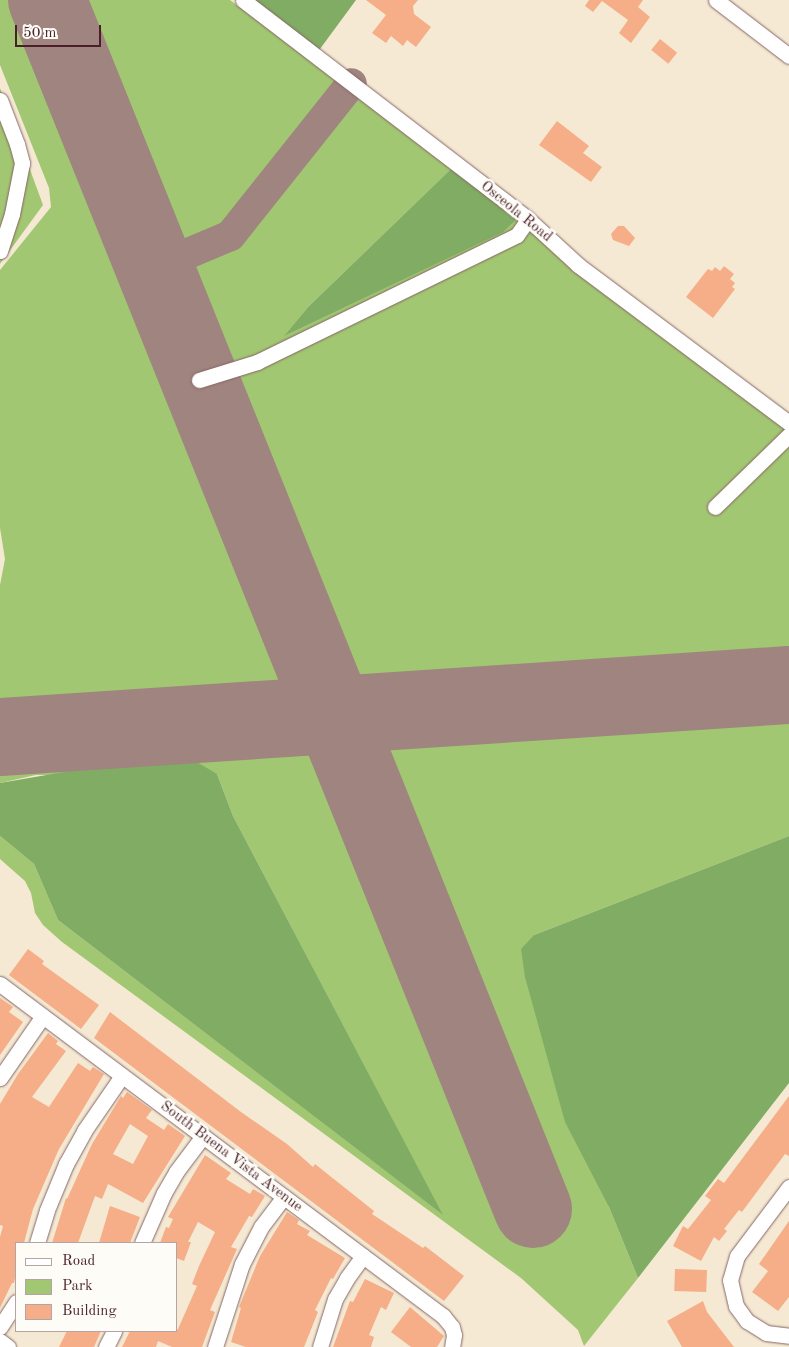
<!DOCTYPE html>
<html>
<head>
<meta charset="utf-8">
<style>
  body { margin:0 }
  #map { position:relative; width:789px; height:1347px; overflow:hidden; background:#f5e9d3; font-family:"Old Standard TT",serif }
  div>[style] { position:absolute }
  .green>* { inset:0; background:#a2c772 }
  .forest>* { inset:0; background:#81ac64 }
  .taxiway>* { height:31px; margin:-15.5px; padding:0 15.5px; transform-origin:15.5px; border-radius:15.5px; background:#a0847f }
  .runway>* { height:78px; margin:-39px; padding:0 39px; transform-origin:39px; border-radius:39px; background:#a0847f }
  .building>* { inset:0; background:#f5ae87; transform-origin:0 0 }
  .roads { filter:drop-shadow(0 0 1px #866666) drop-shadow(0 0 1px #866666) }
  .minor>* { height:15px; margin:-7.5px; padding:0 7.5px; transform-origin:7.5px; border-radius:7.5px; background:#fff }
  span { translate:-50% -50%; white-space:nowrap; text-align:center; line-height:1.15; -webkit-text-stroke:5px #fdfcf7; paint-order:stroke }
  .street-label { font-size:15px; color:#4a1f2b }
  .legend { position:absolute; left:15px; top:1242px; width:162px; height:90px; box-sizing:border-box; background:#fdfcf7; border:1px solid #b5a4a5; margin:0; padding:6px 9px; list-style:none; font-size:15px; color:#4a1f2b }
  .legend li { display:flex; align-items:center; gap:10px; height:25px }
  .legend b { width:25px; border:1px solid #b5a4a5 }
  .scale { position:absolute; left:15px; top:25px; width:86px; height:22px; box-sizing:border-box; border:2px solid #4a1f2b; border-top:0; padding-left:6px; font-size:15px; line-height:18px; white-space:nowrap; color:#4a1f2b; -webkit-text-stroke:4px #fdfcf7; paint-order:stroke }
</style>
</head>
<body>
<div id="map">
  <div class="green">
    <i style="clip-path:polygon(0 0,230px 0,453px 167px,308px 307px,285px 335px,518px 218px,789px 429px,789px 836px,534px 935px,609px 1207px,638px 1278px,584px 1346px,578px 1330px,521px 1278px,62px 942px,43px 925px,35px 913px,31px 893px,25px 881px,0 859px,0 836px,34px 864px,58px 920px,442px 1214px,233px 816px,217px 774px,36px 775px,0 783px,0 585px,5px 559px,0 528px,0 270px,51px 207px,49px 188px,0 65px)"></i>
    <i style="clip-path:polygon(0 88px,43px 205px,0 264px)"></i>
  </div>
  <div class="forest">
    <i style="clip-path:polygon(246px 0,356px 0,317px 53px)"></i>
    <i style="clip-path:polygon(453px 167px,518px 218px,503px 232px,284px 336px,308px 307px)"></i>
    <i style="clip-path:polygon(180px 752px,217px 774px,233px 816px,443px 1215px,58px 920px,34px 864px,0 836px,0 783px)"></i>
    <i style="clip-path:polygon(789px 836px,789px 1083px,638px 1278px,609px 1207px,565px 1122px,525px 977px,521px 949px,534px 935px)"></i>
  </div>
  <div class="taxiway">
    <i style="left:154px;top:267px;width:82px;rotate:-22.8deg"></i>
    <i style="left:230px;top:235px;width:194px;rotate:-51.5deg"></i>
  </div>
  <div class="runway">
    <i style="left:47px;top:0;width:1303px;rotate:68.1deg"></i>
    <i style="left:0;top:737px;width:791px;rotate:-3.77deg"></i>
  </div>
  <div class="building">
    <i style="clip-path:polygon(366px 0,418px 0,413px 6px,414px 14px,431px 27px,416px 47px,407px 40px,403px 46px,391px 36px,386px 43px,372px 33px,386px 15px)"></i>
    <i style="clip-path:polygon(589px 0,643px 0,638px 7px,650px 17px,631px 43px,619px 33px,628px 20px,602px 1px,593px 12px,585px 6px)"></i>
    <i style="left:660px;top:39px;width:22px;height:14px;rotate:39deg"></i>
    <i style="clip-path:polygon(557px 121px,589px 146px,583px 153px,602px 167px,591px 182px,539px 145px)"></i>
    <i style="clip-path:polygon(618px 226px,624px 226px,635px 238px,629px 246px,613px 240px,611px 234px)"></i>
    <i style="clip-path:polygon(724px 266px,734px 274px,730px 279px,735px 283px,732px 287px,735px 289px,713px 318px,686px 297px,708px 269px,712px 271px,715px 267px,720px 271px)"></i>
    <i style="clip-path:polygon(28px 949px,44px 961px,42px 964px,99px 1005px,81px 1029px,9px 975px)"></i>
    <i style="clip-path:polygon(0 998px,13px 1007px,9px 1012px,23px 1022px,0 1055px)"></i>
    <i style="clip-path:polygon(110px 1012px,241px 1112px,287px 1144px,313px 1167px,315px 1164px,374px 1211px,372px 1214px,423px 1248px,425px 1246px,464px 1276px,444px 1301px,94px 1038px)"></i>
    <i style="clip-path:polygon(48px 1033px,58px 1041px,56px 1044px,66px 1051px,32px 1097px,49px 1107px,78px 1063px,90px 1071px,93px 1067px,104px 1074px,59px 1149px,33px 1209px,24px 1243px,16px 1243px,16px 1272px,14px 1283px,12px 1283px,0 1308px,0 1237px,3px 1226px,0 1225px,0 1104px,18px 1074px)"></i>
    <i style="clip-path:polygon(evenodd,127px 1092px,152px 1110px,146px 1118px,164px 1130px,168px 1124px,185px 1136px,143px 1203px,108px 1184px,102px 1199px,95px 1196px,78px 1243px,52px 1243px,66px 1198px,67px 1199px,92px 1144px,121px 1096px,123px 1098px,127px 1092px,130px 1124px,148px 1136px,133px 1164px,113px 1154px,130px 1124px)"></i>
    <i style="clip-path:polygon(789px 1096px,789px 1156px,785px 1154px,742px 1212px,739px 1210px,724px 1229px,727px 1231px,719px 1241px,714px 1237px,701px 1261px,673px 1246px,683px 1226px,688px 1229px,711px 1200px,705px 1196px,718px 1179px,724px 1183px)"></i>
    <i style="clip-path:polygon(205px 1155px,231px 1173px,226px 1179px,250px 1194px,253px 1189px,265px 1196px,252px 1217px,249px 1216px,231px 1247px,237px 1249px,210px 1310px,215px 1312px,202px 1347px,172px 1347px,158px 1341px,156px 1347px,122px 1347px,130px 1331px,176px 1331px,178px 1329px,197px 1286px,192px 1284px,199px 1266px,215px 1232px,198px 1222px,188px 1242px,191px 1242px,184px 1261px,176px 1258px,176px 1243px,160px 1243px,166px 1227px,169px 1228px,173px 1219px,168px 1217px)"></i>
    <i style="clip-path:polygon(110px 1206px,140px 1217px,130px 1243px,99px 1243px)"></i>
    <i style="clip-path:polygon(287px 1212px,299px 1220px,297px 1224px,310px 1231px,307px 1235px,345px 1258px,333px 1279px,331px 1278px,315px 1310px,318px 1312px,304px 1347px,246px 1347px,231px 1342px,241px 1308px,239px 1307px,260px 1256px)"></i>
    <i style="clip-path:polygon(789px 1221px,789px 1297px,778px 1311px,752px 1292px,768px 1271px,759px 1264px)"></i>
    <i style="left:675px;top:1269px;width:32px;height:22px;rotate:2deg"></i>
    <i style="clip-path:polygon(365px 1279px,394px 1293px,386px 1310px,381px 1307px,369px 1335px,374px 1337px,371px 1347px,333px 1347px,350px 1301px,353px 1302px)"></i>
    <i style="clip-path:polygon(703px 1301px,707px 1312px,734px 1347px,682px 1347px,667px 1321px)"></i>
    <i style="clip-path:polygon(410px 1307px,444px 1336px,437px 1347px,411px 1347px,391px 1332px)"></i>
    <i style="clip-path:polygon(67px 1331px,101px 1331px,94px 1347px,59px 1347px)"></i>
  </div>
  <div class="roads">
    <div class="minor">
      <i style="left:243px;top:0;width:359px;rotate:37.5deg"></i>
      <i style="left:528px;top:219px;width:68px;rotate:42.6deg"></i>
      <i style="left:578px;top:265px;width:264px;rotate:36.8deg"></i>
      <i style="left:716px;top:0;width:92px;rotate:37.5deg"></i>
      <i style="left:0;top:100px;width:47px;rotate:68.9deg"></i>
      <i style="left:17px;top:144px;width:20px;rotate:75deg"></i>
      <i style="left:22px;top:163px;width:52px;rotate:101.1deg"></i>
      <i style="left:12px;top:214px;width:39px;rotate:108deg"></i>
      <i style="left:199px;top:380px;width:61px;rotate:-17.2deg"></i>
      <i style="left:257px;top:362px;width:289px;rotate:-26deg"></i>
      <i style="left:517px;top:235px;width:19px;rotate:-55deg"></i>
      <i style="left:715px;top:507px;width:103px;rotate:-44.2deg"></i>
      <i style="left:0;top:984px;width:554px;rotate:36.85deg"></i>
      <i style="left:443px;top:1316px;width:14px;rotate:51deg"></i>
      <i style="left:452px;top:1327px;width:8px;rotate:76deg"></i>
      <i style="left:454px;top:1335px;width:12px;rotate:99deg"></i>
      <i style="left:0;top:1078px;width:75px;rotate:-55.3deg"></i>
      <i style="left:789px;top:1187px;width:86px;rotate:127deg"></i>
      <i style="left:737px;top:1256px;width:25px;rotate:106deg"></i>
      <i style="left:730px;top:1280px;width:27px;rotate:77deg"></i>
      <i style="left:736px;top:1306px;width:19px;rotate:54deg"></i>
      <i style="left:747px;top:1321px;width:22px;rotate:32deg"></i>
      <i style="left:766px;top:1333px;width:23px;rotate:7deg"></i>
      <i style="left:37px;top:1243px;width:34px;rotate:-73deg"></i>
      <i style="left:47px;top:1210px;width:50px;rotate:-67.6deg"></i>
      <i style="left:66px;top:1164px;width:38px;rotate:-61deg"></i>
      <i style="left:84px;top:1131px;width:67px;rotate:-55.4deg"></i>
      <i style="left:142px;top:1243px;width:55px;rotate:-66.3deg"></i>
      <i style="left:164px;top:1193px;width:24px;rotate:-60deg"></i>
      <i style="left:176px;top:1172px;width:45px;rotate:-53.1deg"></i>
      <i style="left:0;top:1327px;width:30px;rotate:-57deg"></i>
      <i style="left:0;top:1341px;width:10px;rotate:37deg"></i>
      <i style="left:106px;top:1347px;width:18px;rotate:-63deg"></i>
      <i style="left:215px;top:1347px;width:87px;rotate:-72deg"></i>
      <i style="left:242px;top:1264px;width:42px;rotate:-62.8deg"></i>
      <i style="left:261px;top:1227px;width:38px;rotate:-53deg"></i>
      <i style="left:320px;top:1347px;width:50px;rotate:-72.6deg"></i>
      <i style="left:335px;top:1299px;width:24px;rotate:-60deg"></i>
      <i style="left:347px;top:1278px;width:27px;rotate:-54deg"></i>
    </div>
  </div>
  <div class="street-label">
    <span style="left:516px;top:212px;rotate:39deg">Osceola Road</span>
    <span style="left:231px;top:1157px;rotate:37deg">South Buena Vista Avenue</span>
  </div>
  <ul class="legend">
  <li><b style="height:6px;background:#fff"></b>Road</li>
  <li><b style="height:14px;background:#a2c772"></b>Park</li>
  <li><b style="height:14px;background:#f5ae87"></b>Building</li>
  </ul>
  <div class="scale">50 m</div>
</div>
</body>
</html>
